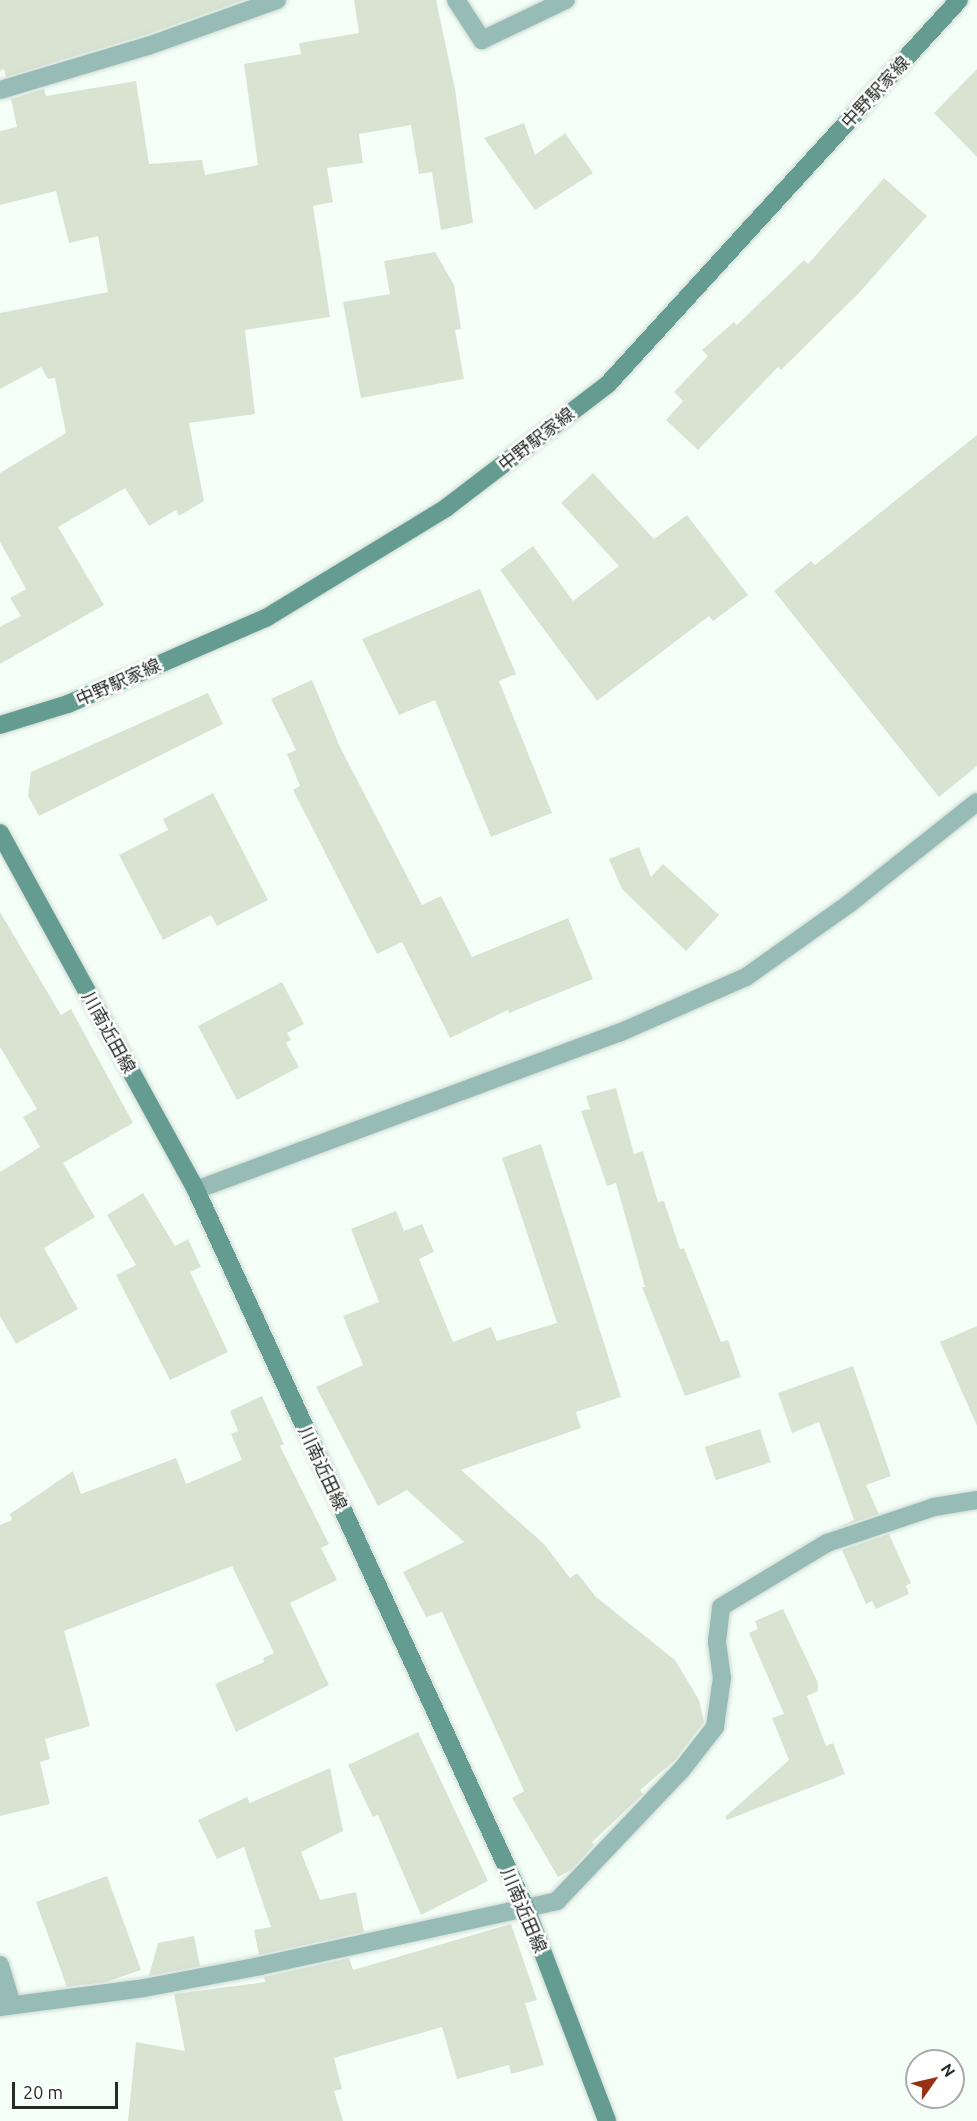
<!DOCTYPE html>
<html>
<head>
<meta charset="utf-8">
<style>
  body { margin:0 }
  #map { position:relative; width:977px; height:2121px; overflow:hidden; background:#f4fff8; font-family:Ubuntu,"Noto Sans JP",sans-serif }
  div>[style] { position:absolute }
  .building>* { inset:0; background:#d9e3d2; transform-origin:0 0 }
  .roads { filter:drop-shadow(0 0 2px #cfd9d3) drop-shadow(0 0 2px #cfd9d3) }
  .street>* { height:18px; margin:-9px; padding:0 9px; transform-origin:9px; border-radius:9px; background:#97bbb5 }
  .secondary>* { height:18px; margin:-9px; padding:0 9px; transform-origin:9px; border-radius:9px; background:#649c92 }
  span { translate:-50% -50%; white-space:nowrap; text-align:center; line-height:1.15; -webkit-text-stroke:5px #fff; paint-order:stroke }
  .street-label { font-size:18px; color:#252c28 }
  .north { position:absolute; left:905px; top:2049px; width:60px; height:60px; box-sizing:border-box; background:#fff; border:2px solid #a8aba9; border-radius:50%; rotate:56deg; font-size:16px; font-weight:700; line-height:24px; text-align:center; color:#252c28 }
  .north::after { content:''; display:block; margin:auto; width:21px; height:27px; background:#983015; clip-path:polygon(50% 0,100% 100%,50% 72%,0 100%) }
  .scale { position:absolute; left:12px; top:2082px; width:106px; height:27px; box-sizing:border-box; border:3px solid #252c28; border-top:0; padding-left:8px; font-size:18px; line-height:21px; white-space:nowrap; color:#252c28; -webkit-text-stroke:4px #fff; paint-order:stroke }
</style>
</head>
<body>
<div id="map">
  <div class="building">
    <i style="clip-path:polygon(0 0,244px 0,145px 35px,6px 77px,4px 69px,0 71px)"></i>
    <i style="clip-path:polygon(354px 0,436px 0,455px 89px,473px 223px,441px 230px,432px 172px,419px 174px,411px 125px,359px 134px,363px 163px,327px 168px,333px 202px,313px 206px,330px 317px,245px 330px,255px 414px,189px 423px,204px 501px,179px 516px,176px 510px,149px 526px,125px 488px,58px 527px,104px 605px,0 664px,0 627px,21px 616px,10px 598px,26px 589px,0 542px,0 473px,66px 433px,55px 378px,48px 379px,41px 367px,0 389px,0 313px,108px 292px,98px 236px,69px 243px,56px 191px,0 205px,0 131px,17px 127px,11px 99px,44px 89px,46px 96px,136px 81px,149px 164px,202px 160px,205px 175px,258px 165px,244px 64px,301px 54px,299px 43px,359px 33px)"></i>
    <i style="clip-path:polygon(977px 69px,977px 157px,934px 113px)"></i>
    <i style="clip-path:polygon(524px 123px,535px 155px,565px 133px,593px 173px,535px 210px,484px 138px)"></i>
    <i style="clip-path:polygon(884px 178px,927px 216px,859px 293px,781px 370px,778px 367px,698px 450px,666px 420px,683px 401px,674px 392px,708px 356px,702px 350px,734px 322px,737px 325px,804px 260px,808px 264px)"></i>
    <i style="clip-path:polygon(435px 252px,454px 285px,461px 329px,455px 330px,464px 379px,361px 398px,343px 302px,390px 294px,384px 261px)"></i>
    <i style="clip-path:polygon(977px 435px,977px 766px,939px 797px,774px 591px,811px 561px,815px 565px)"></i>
    <i style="clip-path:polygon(593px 473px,654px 539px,687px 515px,748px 595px,713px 621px,709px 616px,597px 701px,500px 570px,533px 546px,573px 601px,619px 566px,561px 503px)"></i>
    <i style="clip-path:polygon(480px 589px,516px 674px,499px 681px,552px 813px,491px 837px,435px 700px,399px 715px,362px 639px)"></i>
    <i style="clip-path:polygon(312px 680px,340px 747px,422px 905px,441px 896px,472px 957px,568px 918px,593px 979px,509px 1013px,508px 1010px,450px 1038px,402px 942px,377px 954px,293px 790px,300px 786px,287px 754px,296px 750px,271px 699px)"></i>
    <i style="clip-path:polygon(208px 693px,223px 724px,39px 816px,28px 796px,31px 772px)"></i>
    <i style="clip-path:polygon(213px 793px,268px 900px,217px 926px,211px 915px,163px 940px,119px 855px,168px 830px,163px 819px)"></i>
    <i style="clip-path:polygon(639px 847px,651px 877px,663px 864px,719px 915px,686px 951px,622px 889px,609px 859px)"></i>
    <i style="clip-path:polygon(0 912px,61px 1015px,71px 1009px,133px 1123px,63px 1163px,95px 1217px,44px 1248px,78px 1309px,16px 1344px,0 1316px,0 1172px,40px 1147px,23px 1117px,37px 1109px,0 1047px)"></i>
    <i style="clip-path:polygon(282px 982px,304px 1024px,287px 1033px,291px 1040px,286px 1043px,299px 1067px,237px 1100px,198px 1026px)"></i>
    <i style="clip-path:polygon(616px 1088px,634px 1154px,643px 1151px,658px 1202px,664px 1201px,680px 1249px,684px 1248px,721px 1342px,728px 1340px,741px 1377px,685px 1396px,642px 1287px,645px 1287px,616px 1183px,607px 1186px,581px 1111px,590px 1109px,586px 1096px)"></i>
    <i style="clip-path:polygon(541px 1144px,621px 1397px,576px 1412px,581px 1428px,461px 1470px,544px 1544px,570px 1578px,577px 1573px,596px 1597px,675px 1660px,699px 1700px,704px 1722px,674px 1761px,640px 1790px,643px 1794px,592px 1842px,594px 1845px,571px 1870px,558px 1877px,512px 1798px,524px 1791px,442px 1612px,426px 1617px,403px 1572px,464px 1542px,407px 1490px,378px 1506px,316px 1387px,363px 1365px,343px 1316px,379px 1302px,351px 1229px,396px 1211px,404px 1231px,422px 1224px,434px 1252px,419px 1259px,453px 1342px,491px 1327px,497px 1341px,557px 1323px,502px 1158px)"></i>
    <i style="clip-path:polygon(143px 1193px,175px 1246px,188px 1239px,201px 1267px,190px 1272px,228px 1352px,170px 1380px,116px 1275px,136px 1265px,107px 1215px)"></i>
    <i style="clip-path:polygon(977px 1326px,977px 1426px,940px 1342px)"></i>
    <i style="clip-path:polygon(853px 1366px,891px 1476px,866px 1485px,879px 1514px,837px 1528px,854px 1520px,819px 1422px,792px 1433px,778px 1393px)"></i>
    <i style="clip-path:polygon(262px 1396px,284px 1444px,280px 1446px,329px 1544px,321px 1548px,337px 1580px,290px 1603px,329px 1685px,236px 1732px,215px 1684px,264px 1662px,263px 1658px,274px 1653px,232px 1566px,64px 1631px,90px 1726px,45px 1739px,50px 1759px,40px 1762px,50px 1804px,0 1816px,0 1525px,12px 1520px,10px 1514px,73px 1471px,81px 1494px,176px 1458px,186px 1484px,242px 1460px,231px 1434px,238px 1431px,230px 1411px)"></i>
    <i style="left:760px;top:1429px;width:35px;height:58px;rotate:72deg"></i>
    <i style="clip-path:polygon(889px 1534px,911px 1583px,906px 1586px,909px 1594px,876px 1609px,872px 1601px,866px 1604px,842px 1550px)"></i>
    <i style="clip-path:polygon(783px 1609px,818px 1683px,818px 1691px,807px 1696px,826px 1746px,833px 1743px,845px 1774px,727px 1820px,725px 1817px,789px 1760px,772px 1718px,784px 1714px,749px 1633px,758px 1629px,755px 1621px)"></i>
    <i style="clip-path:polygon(418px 1732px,488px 1881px,421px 1915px,378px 1815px,373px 1817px,348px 1765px)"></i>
    <i style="clip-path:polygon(330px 1768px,343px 1831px,301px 1852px,320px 1900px,356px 1892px,364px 1932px,259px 1955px,254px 1930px,271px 1927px,244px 1847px,217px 1859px,198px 1820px,247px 1797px,250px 1803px)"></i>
    <i style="clip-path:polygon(107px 1876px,141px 1970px,106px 1982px,67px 1987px,36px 1902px)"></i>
    <i style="clip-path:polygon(511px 1924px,537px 2000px,525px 2003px,544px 2065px,511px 2074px,509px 2065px,457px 2079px,442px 2027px,334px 2058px,342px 2089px,334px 2091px,343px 2121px,128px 2121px,136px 2042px,185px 2051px,174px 1994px,265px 1982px,264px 1977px,349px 1958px,353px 1970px)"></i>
    <i style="clip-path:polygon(194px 1936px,200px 1966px,149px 1976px,158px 1943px)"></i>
  </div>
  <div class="roads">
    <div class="street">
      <i style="left:456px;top:0;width:48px;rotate:57deg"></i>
      <i style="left:482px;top:40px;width:93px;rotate:-25.5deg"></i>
      <i style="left:0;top:90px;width:154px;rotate:-16.6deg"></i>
      <i style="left:148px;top:46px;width:137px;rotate:-19.6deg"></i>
      <i style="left:196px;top:1190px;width:451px;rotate:-20.4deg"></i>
      <i style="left:619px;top:1033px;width:139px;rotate:-23.8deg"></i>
      <i style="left:746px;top:977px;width:128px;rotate:-35.4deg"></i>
      <i style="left:850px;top:903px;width:162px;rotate:-38.5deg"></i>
      <i style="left:0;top:1965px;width:42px;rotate:73.3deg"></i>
      <i style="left:0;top:2007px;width:145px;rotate:-7.5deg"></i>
      <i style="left:144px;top:1988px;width:118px;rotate:-10.7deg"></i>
      <i style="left:260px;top:1966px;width:304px;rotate:-12.3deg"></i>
      <i style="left:557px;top:1901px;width:183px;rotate:-46.5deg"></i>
      <i style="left:683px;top:1768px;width:52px;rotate:-52deg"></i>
      <i style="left:715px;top:1727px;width:49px;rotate:-81.9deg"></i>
      <i style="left:722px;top:1678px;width:37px;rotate:-98deg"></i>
      <i style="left:717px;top:1641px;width:34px;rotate:-83deg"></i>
      <i style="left:721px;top:1607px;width:124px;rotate:-31.1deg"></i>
      <i style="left:827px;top:1543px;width:113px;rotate:-18.6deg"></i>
      <i style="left:934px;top:1507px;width:44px;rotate:-9.2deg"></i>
    </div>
    <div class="secondary">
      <i style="left:0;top:725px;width:71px;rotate:-17.2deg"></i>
      <i style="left:68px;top:704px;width:216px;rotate:-23.5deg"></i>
      <i style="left:266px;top:618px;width:211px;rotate:-31.4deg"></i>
      <i style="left:446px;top:508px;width:204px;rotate:-37.4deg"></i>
      <i style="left:608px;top:384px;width:520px;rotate:-47.57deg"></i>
      <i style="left:0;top:833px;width:407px;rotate:61.2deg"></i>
      <i style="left:196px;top:1190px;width:793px;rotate:65.34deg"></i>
      <i style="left:527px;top:1911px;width:225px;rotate:69.1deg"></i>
    </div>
  </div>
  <div class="street-label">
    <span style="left:875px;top:92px;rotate:-47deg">中野駅家線</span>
    <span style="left:536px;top:439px;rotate:-38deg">中野駅家線</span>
    <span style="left:118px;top:682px;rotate:-24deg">中野駅家線</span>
    <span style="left:109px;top:1032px;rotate:61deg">川南近田線</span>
    <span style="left:323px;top:1468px;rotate:65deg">川南近田線</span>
    <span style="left:524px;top:1910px;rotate:67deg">川南近田線</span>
  </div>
  <div class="north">N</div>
  <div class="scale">20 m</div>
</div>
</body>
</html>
